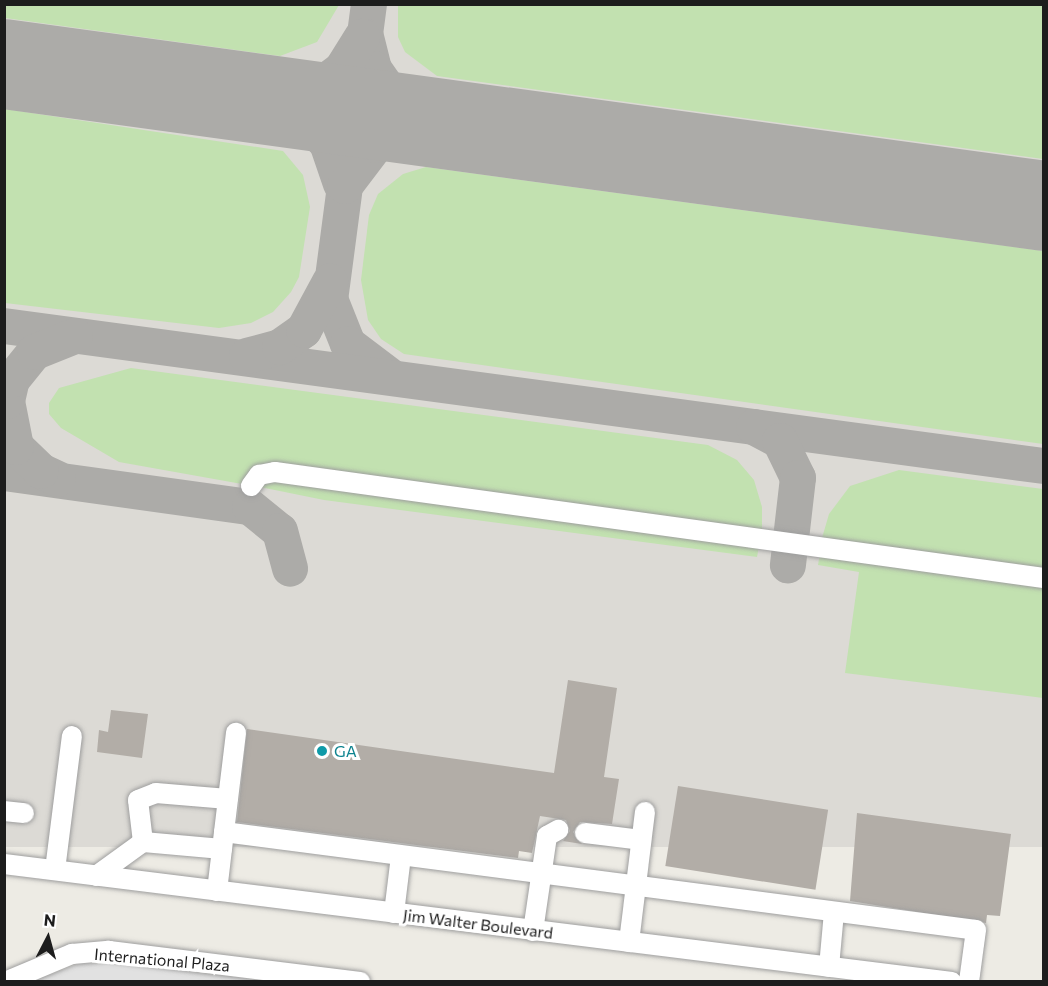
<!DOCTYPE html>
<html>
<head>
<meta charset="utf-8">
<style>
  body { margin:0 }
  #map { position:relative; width:1048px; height:986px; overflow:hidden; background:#edebe4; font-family:Commissioner,sans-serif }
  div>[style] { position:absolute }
  .airport>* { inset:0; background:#dcdad5; transform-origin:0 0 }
  .grass>* { inset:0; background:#c2e1b0 }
  .parking>* { inset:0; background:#e1e1e1 }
  .taxiway>* { height:36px; margin:-18px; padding:0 18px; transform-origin:18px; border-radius:18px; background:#acaba8 }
  .runway>* { height:90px; margin:-45px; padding:0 45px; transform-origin:45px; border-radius:45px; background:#acaba8 }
  .building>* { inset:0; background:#b2ada7; transform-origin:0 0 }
  .roads { filter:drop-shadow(0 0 2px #9e9e9e) drop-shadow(0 0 2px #9e9e9e) }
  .minor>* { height:20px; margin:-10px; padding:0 10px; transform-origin:10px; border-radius:10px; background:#fff }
  .dots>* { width:16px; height:16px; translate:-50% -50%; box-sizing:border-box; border:3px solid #fff; border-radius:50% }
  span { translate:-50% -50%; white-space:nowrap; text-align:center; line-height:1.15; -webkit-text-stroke:6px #fff; paint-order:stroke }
  .culture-label { font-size:16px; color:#0d838f }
  .left { translate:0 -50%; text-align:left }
  .street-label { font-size:16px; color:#1d1d1d }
  .frame { position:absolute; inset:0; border:6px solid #1d1d1d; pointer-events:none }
  .north { position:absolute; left:18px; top:908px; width:60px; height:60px; -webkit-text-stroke:4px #fff; paint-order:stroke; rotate:6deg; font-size:16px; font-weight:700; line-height:24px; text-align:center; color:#1d1d1d }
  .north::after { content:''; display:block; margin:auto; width:21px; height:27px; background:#1d1d1d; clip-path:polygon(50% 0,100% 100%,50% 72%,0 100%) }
</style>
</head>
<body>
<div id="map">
  <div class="airport">
    <i style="left:5px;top:5px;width:1038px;height:842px"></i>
  </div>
  <div class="grass">
    <i style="clip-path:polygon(5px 4px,339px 4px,339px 5px,317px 42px,280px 56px,5px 18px)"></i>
    <i style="clip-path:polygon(398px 5px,1043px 5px,1043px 159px,437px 76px,405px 52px,398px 37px)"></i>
    <i style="clip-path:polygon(5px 109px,283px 151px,303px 175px,310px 207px,299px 277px,291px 292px,273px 312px,251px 323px,219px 328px,5px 303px)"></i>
    <i style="clip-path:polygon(426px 167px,1043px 251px,1043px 444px,404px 354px,381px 339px,368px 320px,361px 280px,369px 215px,378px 194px,403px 174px)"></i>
    <i style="clip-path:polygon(131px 368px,708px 445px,737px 460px,754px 480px,762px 507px,762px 531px,273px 463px,256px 467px,242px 484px,119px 462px,61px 428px,49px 414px,49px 403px,59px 388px)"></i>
    <i style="clip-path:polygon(899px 470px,1043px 489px,1043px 569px,822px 538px,829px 514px,850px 486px)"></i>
    <i style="clip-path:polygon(268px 480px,759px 546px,757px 557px,324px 500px,260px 487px)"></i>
    <i style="clip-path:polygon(820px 554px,1043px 584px,1043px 698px,845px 673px,859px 572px,818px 565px)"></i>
  </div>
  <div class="parking">
    <i style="clip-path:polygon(81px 963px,124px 964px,269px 981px,33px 981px)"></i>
  </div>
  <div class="taxiway">
    <i style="left:369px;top:4px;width:298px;rotate:97.5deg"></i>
    <i style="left:330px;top:299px;width:48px;rotate:68.2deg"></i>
    <i style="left:348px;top:344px;width:51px;rotate:37.1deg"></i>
    <i style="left:366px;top:37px;width:33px;rotate:76deg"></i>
    <i style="left:374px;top:69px;width:29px;rotate:55deg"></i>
    <i style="left:391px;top:93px;width:32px;rotate:36deg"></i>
    <i style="left:417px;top:112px;width:32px;rotate:16deg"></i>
    <i style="left:142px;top:86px;width:125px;rotate:7.8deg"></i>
    <i style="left:266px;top:103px;width:32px;rotate:18deg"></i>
    <i style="left:296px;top:113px;width:43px;rotate:44.1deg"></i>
    <i style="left:327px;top:143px;width:43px;rotate:71.1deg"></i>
    <i style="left:260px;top:96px;width:36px;rotate:-2deg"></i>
    <i style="left:296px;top:95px;width:27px;rotate:-22deg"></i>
    <i style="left:321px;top:85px;width:26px;rotate:-37deg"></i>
    <i style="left:342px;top:69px;width:38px;rotate:-58deg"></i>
    <i style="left:345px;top:186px;width:51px;rotate:-52.9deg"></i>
    <i style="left:376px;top:145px;width:47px;rotate:-22.7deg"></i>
    <i style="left:419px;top:127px;width:146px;rotate:6.3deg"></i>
    <i style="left:4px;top:326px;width:1049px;rotate:7.67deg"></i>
    <i style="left:247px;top:356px;width:34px;rotate:-15deg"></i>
    <i style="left:280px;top:347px;width:29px;rotate:-35deg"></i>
    <i style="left:304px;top:330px;width:55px;rotate:-61.6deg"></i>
    <i style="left:754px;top:427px;width:30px;rotate:28deg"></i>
    <i style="left:780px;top:441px;width:41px;rotate:64.1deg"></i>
    <i style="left:798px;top:478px;width:88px;rotate:96.6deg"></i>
    <i style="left:4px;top:473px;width:248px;rotate:7.9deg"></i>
    <i style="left:250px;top:507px;width:38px;rotate:39deg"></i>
    <i style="left:280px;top:531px;width:39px;rotate:75deg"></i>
    <i style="left:58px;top:479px;width:19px;rotate:-155deg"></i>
    <i style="left:41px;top:471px;width:35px;rotate:-136deg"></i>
    <i style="left:16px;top:447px;width:47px;rotate:-101.1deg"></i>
    <i style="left:7px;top:401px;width:22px;rotate:-77deg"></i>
    <i style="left:12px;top:380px;width:36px;rotate:-51deg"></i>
    <i style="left:35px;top:352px;width:43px;rotate:-21.8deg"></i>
  </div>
  <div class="runway">
    <i style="left:4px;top:64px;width:1050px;rotate:7.77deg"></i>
  </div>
  <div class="building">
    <i style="clip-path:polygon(568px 680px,617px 688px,604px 777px,619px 779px,612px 824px,580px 822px,573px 832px,582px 844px,563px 841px,570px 831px,566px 820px,540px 816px,532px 853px,519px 851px,518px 858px,237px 822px,247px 729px,554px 773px)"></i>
    <i style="clip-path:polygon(111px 710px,148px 714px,142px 758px,97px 752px,99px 730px,108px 732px)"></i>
    <i style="left:678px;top:786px;width:152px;height:81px;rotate:9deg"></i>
    <i style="clip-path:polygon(857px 813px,1011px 834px,1000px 916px,987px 915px,986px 923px,850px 901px)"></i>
  </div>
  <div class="roads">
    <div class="minor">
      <i style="left:251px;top:486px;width:14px;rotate:-54deg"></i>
      <i style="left:259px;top:475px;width:16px;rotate:-11deg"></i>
      <i style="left:275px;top:472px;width:776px;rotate:7.85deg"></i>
      <i style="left:4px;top:811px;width:20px;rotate:6deg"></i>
      <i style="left:224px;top:832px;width:100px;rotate:-83.1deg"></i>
      <i style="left:585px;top:833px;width:56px;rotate:7.1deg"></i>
      <i style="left:222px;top:849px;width:79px;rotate:-174.9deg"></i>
      <i style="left:143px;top:842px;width:42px;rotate:-96.8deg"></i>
      <i style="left:138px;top:800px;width:19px;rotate:-21deg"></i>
      <i style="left:156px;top:793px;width:72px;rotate:4.8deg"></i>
      <i style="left:4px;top:864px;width:955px;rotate:7.1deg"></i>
      <i style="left:55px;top:870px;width:135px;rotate:-82.8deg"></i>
      <i style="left:96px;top:876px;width:58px;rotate:-35.9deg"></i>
      <i style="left:217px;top:891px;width:59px;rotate:-83.2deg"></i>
      <i style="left:224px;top:832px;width:758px;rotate:7.42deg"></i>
      <i style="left:976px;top:930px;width:52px;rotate:97.7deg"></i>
      <i style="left:394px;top:913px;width:57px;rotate:-83deg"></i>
      <i style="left:533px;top:931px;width:96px;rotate:-81.6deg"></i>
      <i style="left:547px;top:836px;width:13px;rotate:-29deg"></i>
      <i style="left:629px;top:942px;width:131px;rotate:-83deg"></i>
      <i style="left:829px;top:967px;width:55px;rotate:-84.8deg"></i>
      <i style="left:5px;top:982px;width:73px;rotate:-22.7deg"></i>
      <i style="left:72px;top:954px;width:37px;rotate:-5deg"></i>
      <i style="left:109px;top:951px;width:253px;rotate:7deg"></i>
    </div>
  </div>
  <div class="dots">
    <i style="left:322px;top:751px;background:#0f9aa8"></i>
  </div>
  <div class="culture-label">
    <span class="left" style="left:334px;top:751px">GA</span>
  </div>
  <div class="street-label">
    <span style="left:478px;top:924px;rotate:7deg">Jim Walter Boulevard</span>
    <span style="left:162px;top:960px;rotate:5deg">International Plaza</span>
  </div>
  <div class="frame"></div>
  <div class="north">N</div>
</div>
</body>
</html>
